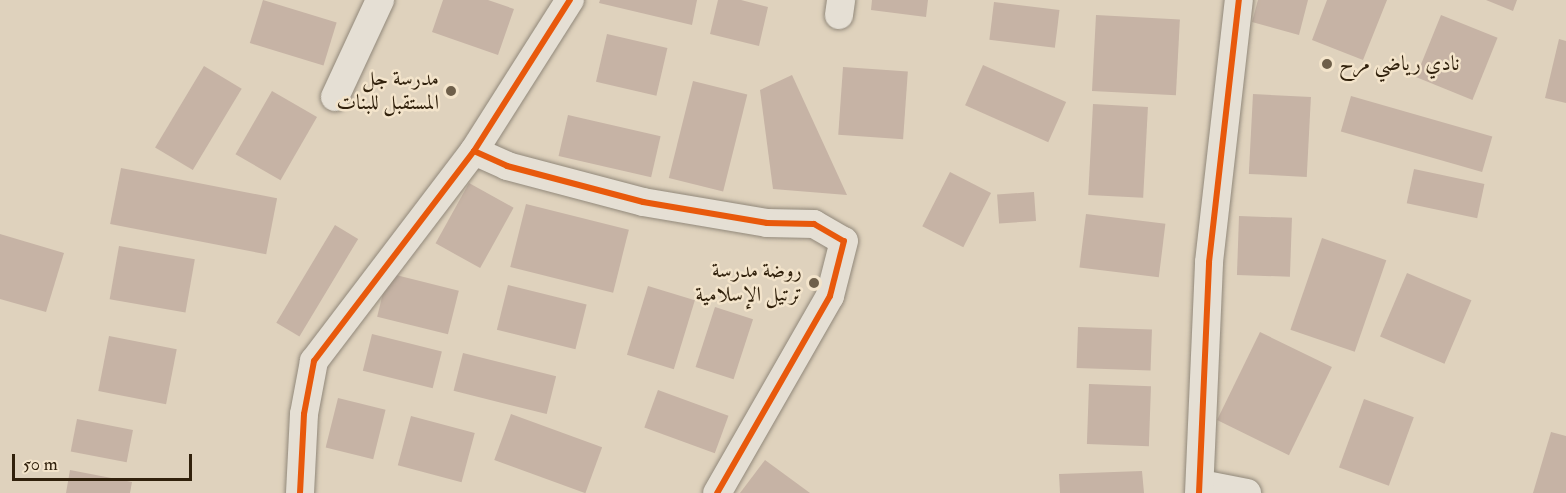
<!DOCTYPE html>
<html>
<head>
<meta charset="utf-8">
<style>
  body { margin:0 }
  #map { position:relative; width:1566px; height:493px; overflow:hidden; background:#dfd2bd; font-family:"IM FELL Double Pica",Amiri,serif }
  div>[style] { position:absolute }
  .building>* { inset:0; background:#c6b3a5; transform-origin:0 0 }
  .roads { filter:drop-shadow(0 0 2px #91887a) drop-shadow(0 0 2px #91887a) }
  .minor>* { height:28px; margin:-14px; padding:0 14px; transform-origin:14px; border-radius:14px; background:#e5dfd4 }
  .cycleway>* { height:6px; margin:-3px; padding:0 3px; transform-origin:3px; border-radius:3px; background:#e8590c }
  .dots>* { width:16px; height:16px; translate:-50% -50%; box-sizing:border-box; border:3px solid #f3e4cb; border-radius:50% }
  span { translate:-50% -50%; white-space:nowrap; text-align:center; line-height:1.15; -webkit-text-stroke:5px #f3e4cb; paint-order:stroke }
  .poi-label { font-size:21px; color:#31210c }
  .left { translate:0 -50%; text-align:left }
  .right { translate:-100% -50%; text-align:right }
  .scale { position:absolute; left:12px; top:454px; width:180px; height:27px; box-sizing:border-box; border:3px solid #31210c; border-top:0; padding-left:8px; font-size:18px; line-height:21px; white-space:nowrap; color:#31210c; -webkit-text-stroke:4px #f3e4cb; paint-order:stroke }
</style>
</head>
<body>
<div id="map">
  <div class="building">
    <i style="left:263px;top:0;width:77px;height:45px;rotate:17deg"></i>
    <i style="clip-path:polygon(443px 0,488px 0,514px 9px,498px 55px,432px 32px)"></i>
    <i style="clip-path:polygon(600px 0,697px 0,692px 25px,599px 3px)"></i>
    <i style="clip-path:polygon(718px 0,741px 0,768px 7px,759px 46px,710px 34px)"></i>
    <i style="clip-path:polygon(872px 0,928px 0,926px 17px,871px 10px)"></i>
    <i style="clip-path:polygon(1258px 0,1308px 0,1299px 35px,1252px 22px)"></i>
    <i style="clip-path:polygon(1327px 0,1387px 0,1363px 60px,1312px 40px)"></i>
    <i style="clip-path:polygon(1486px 0,1517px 0,1513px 11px)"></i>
    <i style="left:994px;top:2px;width:66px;height:38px;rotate:7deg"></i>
    <i style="left:1096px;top:15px;width:84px;height:76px;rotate:3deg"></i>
    <i style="left:1441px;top:15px;width:61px;height:67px;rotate:22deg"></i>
    <i style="left:607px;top:34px;width:62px;height:49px;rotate:13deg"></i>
    <i style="clip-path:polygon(1559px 39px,1566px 41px,1566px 103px,1545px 98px)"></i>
    <i style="left:983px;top:65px;width:91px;height:44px;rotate:24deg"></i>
    <i style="left:204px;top:66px;width:44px;height:95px;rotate:31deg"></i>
    <i style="left:843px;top:67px;width:65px;height:68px;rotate:4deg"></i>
    <i style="clip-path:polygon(792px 75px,847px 195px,773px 189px,760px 90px)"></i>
    <i style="left:693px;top:81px;width:56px;height:100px;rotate:14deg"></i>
    <i style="left:272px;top:91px;width:52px;height:73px;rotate:30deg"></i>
    <i style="left:1253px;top:94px;width:58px;height:80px;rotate:3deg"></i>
    <i style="left:1351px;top:96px;width:147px;height:37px;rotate:16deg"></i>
    <i style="left:1093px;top:104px;width:55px;height:91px;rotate:3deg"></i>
    <i style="left:568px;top:115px;width:95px;height:42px;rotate:13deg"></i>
    <i style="left:121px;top:168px;width:159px;height:57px;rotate:11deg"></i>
    <i style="left:1414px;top:169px;width:72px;height:35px;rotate:12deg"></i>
    <i style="left:950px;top:172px;width:46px;height:61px;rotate:27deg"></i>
    <i style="left:469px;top:183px;width:51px;height:69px;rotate:29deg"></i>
    <i style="left:1034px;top:192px;width:29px;height:37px;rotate:86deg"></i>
    <i style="left:526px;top:204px;width:106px;height:65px;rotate:14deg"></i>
    <i style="left:1086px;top:214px;width:80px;height:54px;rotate:7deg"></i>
    <i style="left:1239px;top:216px;width:53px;height:59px;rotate:2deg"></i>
    <i style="left:335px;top:225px;width:27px;height:114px;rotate:31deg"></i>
    <i style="clip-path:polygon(0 234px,64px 253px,46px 312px,0 299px)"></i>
    <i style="left:1322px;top:238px;width:68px;height:97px;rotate:19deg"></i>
    <i style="left:119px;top:246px;width:77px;height:54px;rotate:10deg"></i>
    <i style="left:388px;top:273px;width:73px;height:45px;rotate:14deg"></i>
    <i style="left:1407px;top:273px;width:70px;height:69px;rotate:23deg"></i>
    <i style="left:508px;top:285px;width:81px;height:46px;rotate:14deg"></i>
    <i style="left:648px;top:286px;width:49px;height:72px;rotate:17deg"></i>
    <i style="left:715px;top:307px;width:40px;height:63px;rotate:18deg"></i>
    <i style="left:1078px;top:327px;width:74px;height:41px;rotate:2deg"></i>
    <i style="left:1260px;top:332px;width:80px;height:98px;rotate:26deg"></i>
    <i style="left:372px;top:334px;width:72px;height:38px;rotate:14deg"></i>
    <i style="left:109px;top:336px;width:69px;height:56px;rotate:11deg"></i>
    <i style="left:463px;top:353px;width:96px;height:39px;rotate:14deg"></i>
    <i style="left:1089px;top:384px;width:62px;height:60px;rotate:2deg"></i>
    <i style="left:658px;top:390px;width:75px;height:40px;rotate:20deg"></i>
    <i style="left:338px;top:398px;width:49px;height:51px;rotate:14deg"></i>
    <i style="left:1364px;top:399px;width:53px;height:73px;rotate:20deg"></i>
    <i style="left:511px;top:414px;width:97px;height:49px;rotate:20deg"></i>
    <i style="left:411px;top:416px;width:66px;height:51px;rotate:15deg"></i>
    <i style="left:77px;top:419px;width:57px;height:33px;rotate:11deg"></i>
    <i style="clip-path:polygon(1551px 432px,1566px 436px,1566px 493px,1533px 493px)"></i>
    <i style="clip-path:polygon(765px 460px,810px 493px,740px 493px)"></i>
    <i style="clip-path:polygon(70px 470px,132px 482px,130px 493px,66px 493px)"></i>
    <i style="clip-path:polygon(1142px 471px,1144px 493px,1060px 493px,1059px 474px)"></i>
  </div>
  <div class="roads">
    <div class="minor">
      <i style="left:839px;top:15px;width:15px;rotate:-82deg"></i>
      <i style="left:335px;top:97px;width:107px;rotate:-65.1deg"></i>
      <i style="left:474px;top:151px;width:36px;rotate:24deg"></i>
      <i style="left:507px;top:166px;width:141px;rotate:14.8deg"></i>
      <i style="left:643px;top:202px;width:126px;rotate:9.6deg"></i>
      <i style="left:767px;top:223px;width:47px;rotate:1.2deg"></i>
      <i style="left:814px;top:224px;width:34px;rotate:30deg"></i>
      <i style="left:844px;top:241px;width:57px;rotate:104.3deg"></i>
      <i style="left:830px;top:296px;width:227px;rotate:119.8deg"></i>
      <i style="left:1201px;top:484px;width:47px;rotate:11.1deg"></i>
      <i style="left:300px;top:493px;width:79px;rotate:-87.1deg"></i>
      <i style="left:304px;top:414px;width:54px;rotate:-79.3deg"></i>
      <i style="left:314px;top:361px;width:264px;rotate:-52.7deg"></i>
      <i style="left:474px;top:151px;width:179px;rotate:-57.6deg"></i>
      <i style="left:1199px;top:493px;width:231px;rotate:-87.5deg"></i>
      <i style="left:1209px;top:262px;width:264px;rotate:-83.5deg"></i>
    </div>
  </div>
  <div class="cycleway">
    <i style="left:474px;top:151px;width:36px;rotate:24deg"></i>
    <i style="left:507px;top:166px;width:141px;rotate:14.8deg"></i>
    <i style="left:643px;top:202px;width:126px;rotate:9.6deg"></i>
    <i style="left:767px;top:223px;width:47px;rotate:1.2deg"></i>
    <i style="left:814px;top:224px;width:34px;rotate:30deg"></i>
    <i style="left:844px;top:241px;width:57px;rotate:104.3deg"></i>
    <i style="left:830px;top:296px;width:227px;rotate:119.8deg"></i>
    <i style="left:300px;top:493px;width:79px;rotate:-87.1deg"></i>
    <i style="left:304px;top:414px;width:54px;rotate:-79.3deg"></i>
    <i style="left:314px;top:361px;width:264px;rotate:-52.7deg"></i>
    <i style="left:474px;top:151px;width:179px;rotate:-57.6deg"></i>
    <i style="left:1199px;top:493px;width:231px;rotate:-87.5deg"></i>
    <i style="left:1209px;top:262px;width:264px;rotate:-83.5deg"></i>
  </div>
  <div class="dots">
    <i style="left:1327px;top:64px;background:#6e5f4a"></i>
    <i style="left:451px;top:91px;background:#6e5f4a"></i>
    <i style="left:814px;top:283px;background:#6e5f4a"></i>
  </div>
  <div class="poi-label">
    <span class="left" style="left:1339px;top:64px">نادي رياضي مرح</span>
    <span class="right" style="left:439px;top:91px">مدرسة جل<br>المستقبل للبنات</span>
    <span class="right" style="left:802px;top:283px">روضة مدرسة<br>ترتيل الإسلامية</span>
  </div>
  <div class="scale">50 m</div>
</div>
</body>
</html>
